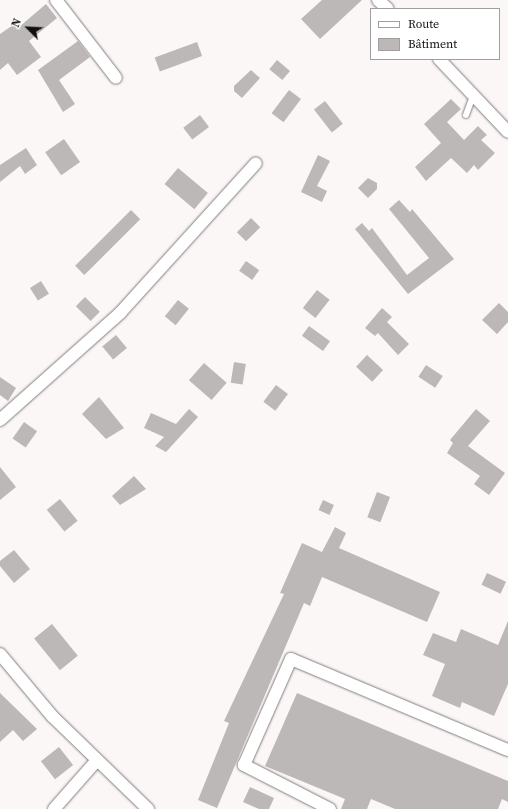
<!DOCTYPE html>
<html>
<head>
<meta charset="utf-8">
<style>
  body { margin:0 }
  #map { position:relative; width:508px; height:809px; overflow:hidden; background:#fbf7f6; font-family:"Source Serif 4",serif }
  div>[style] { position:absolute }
  .building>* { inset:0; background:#bcb8b7; transform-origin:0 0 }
  .roads { filter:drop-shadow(0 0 1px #807d7c) drop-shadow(0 0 1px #807d7c) }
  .lane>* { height:6px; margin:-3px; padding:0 3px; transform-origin:3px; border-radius:3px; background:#fff }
  .street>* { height:12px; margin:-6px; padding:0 6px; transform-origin:6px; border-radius:6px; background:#fff }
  span { translate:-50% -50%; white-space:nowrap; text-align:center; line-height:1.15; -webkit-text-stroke:3px #fff; paint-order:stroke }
  .legend { position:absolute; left:370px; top:8px; width:130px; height:52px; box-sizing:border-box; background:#fff; border:1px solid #9f9f9f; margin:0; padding:5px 7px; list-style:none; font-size:12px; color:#100f0f }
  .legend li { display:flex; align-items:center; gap:8px; height:20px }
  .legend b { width:20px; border:1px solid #9f9f9f }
  .north { position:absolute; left:8px; top:8px; width:40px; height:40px; -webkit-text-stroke:3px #fff; paint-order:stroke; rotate:294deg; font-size:11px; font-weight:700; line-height:16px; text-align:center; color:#100f0f }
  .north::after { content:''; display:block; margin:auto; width:14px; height:18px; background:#100f0f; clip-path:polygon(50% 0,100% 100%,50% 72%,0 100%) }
</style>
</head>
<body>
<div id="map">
  <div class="building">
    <i style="clip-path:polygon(322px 0,362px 0,320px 39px,301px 19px)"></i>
    <i style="clip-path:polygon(46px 4px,57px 18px,29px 41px,41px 57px,17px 75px,8px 63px,0 70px,0 34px,16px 23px,19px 27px)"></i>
    <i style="clip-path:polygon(78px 41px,90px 57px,59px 80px,75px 104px,63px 112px,38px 70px)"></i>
    <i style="left:197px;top:42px;width:15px;height:45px;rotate:70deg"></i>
    <i style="left:277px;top:60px;width:17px;height:12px;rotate:40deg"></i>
    <i style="clip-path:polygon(251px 70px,260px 78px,242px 98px,234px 91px,234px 86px)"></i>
    <i style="left:289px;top:90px;width:15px;height:29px;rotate:37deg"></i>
    <i style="clip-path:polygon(451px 99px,461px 109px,447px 122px,464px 140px,478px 126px,487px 135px,481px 140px,495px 153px,478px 170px,474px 165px,467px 173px,451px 158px,426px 181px,415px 167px,441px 143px,424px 124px)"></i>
    <i style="left:325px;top:101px;width:29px;height:14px;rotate:52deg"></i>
    <i style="left:200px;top:115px;width:15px;height:21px;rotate:53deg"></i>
    <i style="left:64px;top:139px;width:28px;height:23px;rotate:55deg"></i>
    <i style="clip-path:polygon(26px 148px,37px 165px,25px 174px,20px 166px,0 182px,0 165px)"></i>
    <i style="clip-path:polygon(318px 155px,330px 161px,317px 186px,327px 191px,322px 202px,301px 192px)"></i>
    <i style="left:178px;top:168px;width:39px;height:21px;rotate:40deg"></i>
    <i style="clip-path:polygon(368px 178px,377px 183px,377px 189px,368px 198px,358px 188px)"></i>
    <i style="clip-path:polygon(399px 200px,410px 212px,412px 209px,454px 259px,408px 294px,355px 229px,362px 223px,369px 231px,372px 228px,407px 275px,429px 258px,389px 209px)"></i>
    <i style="left:131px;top:210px;width:13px;height:79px;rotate:45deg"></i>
    <i style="left:251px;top:218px;width:13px;height:20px;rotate:45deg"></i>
    <i style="left:246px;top:261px;width:16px;height:12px;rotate:35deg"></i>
    <i style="left:41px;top:281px;width:15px;height:13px;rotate:58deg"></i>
    <i style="left:317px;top:290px;width:16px;height:23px;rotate:38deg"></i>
    <i style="left:85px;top:297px;width:21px;height:13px;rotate:45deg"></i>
    <i style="left:178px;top:300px;width:14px;height:21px;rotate:39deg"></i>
    <i style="clip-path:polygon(499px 303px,508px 312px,508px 322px,497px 334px,482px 320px)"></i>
    <i style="clip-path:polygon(382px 308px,392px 317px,387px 322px,409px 344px,398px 355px,378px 333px,375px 336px,365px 328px)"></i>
    <i style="left:309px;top:326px;width:26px;height:12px;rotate:36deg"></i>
    <i style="left:116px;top:335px;width:17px;height:18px;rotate:50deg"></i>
    <i style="left:367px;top:355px;width:22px;height:16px;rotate:43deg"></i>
    <i style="left:234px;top:362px;width:12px;height:21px;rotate:9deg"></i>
    <i style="left:204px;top:363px;width:30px;height:23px;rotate:41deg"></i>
    <i style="left:426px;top:365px;width:20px;height:14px;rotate:33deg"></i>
    <i style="clip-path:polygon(0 377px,16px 388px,8px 401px,0 395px)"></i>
    <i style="left:276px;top:385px;width:15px;height:21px;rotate:37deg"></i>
    <i style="clip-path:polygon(99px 397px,124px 428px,106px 439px,82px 414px)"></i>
    <i style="clip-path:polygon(189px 409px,198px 417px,166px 452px,155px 446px,164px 437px,144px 428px,151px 413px,176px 424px)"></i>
    <i style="clip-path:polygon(476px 409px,490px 421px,468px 446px,505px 473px,489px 495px,474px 484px,480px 476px,447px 453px,453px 443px,450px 440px)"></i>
    <i style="left:24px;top:422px;width:16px;height:20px;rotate:35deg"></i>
    <i style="clip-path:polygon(0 467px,16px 487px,0 500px)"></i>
    <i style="clip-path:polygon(134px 476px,146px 489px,120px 505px,112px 496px)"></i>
    <i style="left:377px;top:492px;width:14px;height:27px;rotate:21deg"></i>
    <i style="left:60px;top:499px;width:28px;height:17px;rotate:51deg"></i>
    <i style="left:323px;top:500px;width:12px;height:11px;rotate:24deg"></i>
    <i style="clip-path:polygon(335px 527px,346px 533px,339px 548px,440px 592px,427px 622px,322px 577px,310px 606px,304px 603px,217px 808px,198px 800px,229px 723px,224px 721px,284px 594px,280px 593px,302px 543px,322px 552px)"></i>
    <i style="clip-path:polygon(14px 550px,30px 569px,14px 583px,0 566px,0 561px)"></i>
    <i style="left:487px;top:573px;width:21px;height:13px;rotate:25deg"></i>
    <i style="clip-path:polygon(508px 621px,508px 684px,494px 716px,462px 702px,460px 708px,432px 696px,445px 664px,423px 655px,433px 633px,456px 642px,461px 629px,498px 645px)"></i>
    <i style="left:52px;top:624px;width:41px;height:23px;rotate:51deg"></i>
    <i style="clip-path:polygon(0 693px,37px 729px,23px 741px,13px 730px,0 742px)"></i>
    <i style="clip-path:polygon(297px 693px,508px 781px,508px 802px,502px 799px,498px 809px,395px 809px,371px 799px,367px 809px,341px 809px,345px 799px,265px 766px)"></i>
    <i style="left:59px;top:747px;width:23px;height:23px;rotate:52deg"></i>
    <i style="clip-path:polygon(250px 787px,274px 798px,269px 809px,259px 809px,243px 802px)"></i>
  </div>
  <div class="roads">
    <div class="lane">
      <i style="left:466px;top:115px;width:20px;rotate:-70deg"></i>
    </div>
    <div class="street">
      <i style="left:56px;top:0;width:98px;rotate:52.4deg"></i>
      <i style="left:378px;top:0;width:13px;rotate:42deg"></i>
      <i style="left:439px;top:59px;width:100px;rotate:46.6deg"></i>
      <i style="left:0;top:420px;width:161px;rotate:-41.7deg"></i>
      <i style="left:120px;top:313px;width:202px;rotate:-47.8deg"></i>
      <i style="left:0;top:654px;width:81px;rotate:50deg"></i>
      <i style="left:52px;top:716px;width:134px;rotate:44.1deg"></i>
      <i style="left:54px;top:809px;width:65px;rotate:-48.7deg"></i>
      <i style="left:330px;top:809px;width:97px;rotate:-152.9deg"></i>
      <i style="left:244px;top:765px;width:116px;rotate:-66.1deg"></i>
      <i style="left:291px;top:659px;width:235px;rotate:22.8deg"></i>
    </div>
  </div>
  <ul class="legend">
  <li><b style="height:5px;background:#fff"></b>Route</li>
  <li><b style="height:11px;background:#bcb8b7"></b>Bâtiment</li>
  </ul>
  <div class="north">N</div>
</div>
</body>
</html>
